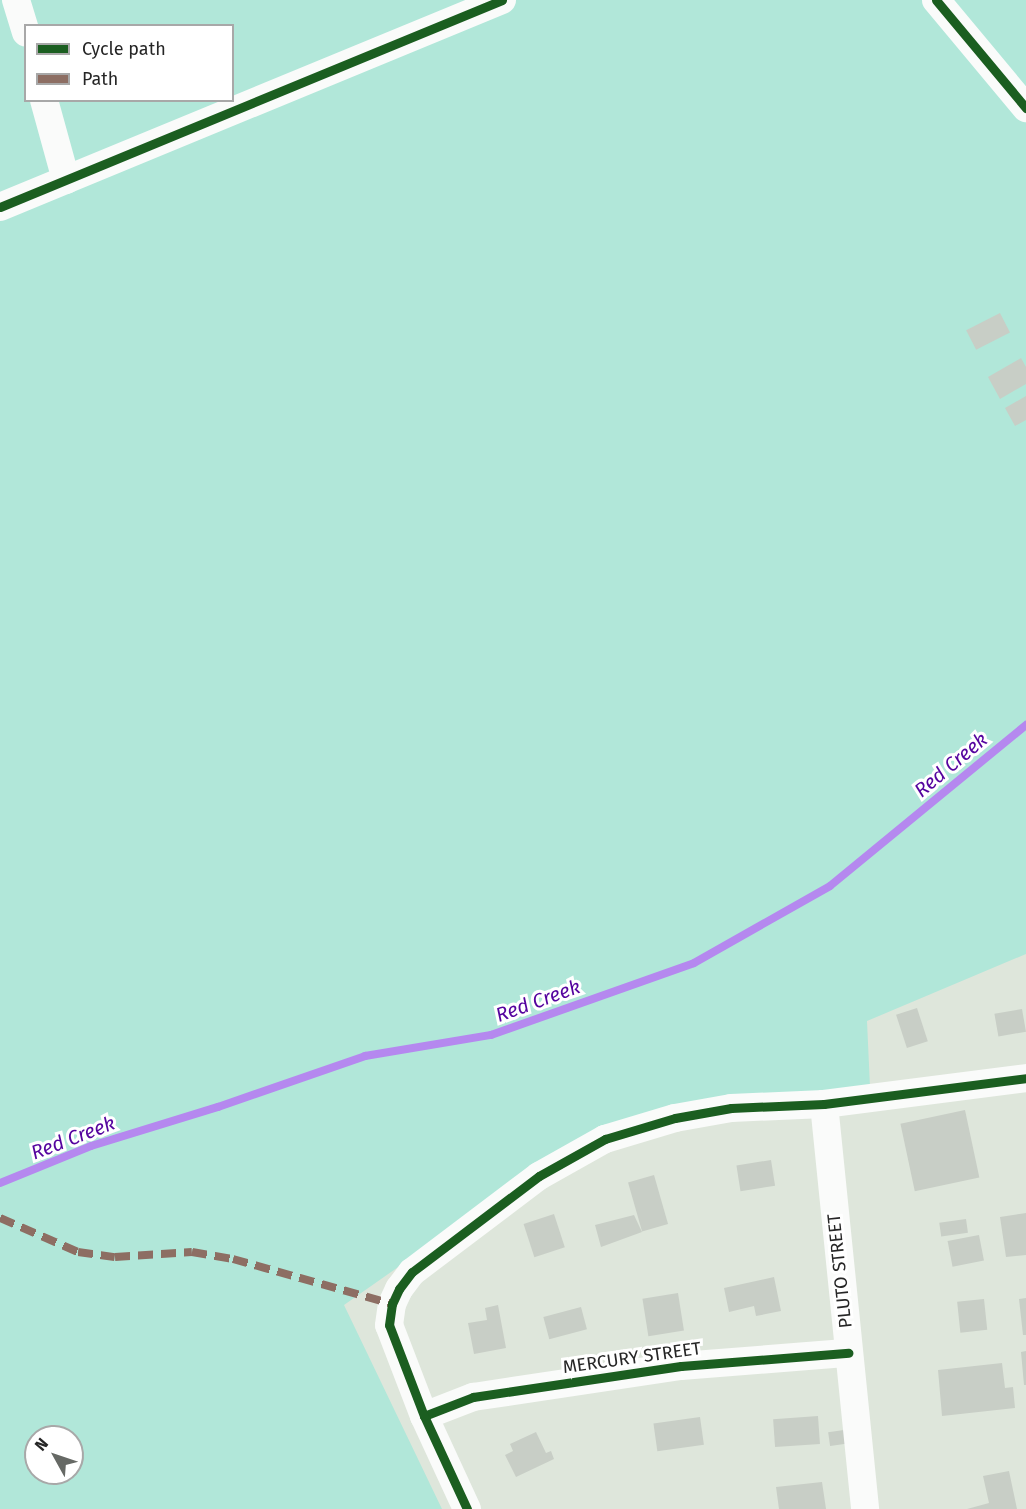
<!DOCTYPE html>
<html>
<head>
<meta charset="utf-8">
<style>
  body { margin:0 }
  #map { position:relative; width:1026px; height:1509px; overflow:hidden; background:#dee6db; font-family:"Fira Sans",sans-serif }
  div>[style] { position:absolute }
  .green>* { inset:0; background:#b1e7d9 }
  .stream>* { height:8px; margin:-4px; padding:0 4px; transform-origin:4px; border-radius:4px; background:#b588ef }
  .building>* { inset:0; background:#c8cec6; transform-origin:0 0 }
  .minor>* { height:28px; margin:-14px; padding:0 14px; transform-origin:14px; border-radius:14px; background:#fafbfa }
  .quiet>* { height:8px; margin-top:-4px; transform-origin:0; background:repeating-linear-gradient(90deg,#8d6e63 0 15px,transparent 0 23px) }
  .cycleway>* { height:9px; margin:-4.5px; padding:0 4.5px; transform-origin:4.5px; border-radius:4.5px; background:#1b5e20 }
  span { translate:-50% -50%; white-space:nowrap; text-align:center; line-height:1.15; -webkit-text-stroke:6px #fff; paint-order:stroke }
  .street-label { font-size:18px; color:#262626 }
  .water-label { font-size:20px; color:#54039e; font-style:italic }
  .legend { position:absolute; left:24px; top:24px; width:210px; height:78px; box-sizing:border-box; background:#fff; border:2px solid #a8a8a8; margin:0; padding:8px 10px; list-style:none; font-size:18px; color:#262626 }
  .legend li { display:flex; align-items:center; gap:12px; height:30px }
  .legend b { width:30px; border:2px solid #a8a8a8 }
  .north { position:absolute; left:24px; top:1425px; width:60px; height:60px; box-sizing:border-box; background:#fff; border:2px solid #a8a8a8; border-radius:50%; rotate:310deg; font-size:16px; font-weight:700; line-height:24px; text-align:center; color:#262626 }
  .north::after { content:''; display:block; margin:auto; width:21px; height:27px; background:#666965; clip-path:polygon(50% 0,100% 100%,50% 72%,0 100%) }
</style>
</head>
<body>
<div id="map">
  <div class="green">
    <i style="clip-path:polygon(evenodd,0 0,1026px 0,1026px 954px,867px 1021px,870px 1087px,648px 1115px,528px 1176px,344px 1305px,442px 1509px,0 1509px,0 0,26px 26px,232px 26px,232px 100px,26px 100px,26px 26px,0 0,36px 1437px,72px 1437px,72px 1473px,36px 1473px,36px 1437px)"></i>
  </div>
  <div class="stream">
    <i style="left:0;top:1183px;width:98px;rotate:-22.1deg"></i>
    <i style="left:91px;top:1146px;width:133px;rotate:-17.1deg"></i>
    <i style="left:218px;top:1107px;width:156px;rotate:-19.1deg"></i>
    <i style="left:365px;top:1056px;width:128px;rotate:-9.5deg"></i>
    <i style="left:491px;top:1035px;width:215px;rotate:-19.5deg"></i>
    <i style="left:694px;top:963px;width:156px;rotate:-29.5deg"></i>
    <i style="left:830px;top:886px;width:254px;rotate:-39.4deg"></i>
  </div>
  <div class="building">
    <i style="left:1000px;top:313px;width:22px;height:38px;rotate:63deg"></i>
    <i style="clip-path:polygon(1021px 358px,1026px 367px,1026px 384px,1000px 399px,988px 377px)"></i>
    <i style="clip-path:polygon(1026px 396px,1026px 420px,1015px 426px,1005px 408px)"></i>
    <i style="left:917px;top:1008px;width:35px;height:22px;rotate:72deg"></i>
    <i style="left:1022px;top:1009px;width:23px;height:28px;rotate:80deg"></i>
    <i style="left:965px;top:1110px;width:69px;height:66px;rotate:78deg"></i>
    <i style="left:771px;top:1160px;width:26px;height:35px;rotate:81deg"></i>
    <i style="left:654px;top:1175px;width:51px;height:27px;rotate:74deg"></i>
    <i style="clip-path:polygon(1026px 1213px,1026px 1255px,1006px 1257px,1000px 1217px)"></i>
    <i style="left:554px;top:1214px;width:35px;height:32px;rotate:72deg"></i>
    <i style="clip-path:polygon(634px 1215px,642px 1232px,601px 1247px,595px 1225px)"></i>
    <i style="left:966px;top:1219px;width:14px;height:27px;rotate:82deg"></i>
    <i style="left:979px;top:1235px;width:26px;height:32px;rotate:79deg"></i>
    <i style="clip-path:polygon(774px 1277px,781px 1311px,756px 1316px,754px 1306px,729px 1312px,724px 1288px)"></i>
    <i style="left:678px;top:1293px;width:38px;height:36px;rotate:81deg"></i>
    <i style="clip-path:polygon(1026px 1298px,1026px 1335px,1023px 1335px,1019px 1299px)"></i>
    <i style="left:984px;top:1299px;width:31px;height:27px;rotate:84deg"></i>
    <i style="clip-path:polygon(498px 1305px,506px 1348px,474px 1354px,468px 1323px,487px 1320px,485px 1308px)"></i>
    <i style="left:581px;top:1307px;width:23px;height:39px;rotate:75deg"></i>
    <i style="clip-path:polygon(1026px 1351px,1026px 1385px,1024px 1385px,1021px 1352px)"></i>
    <i style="clip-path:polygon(1002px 1363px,1005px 1388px,1013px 1387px,1015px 1408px,942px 1416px,938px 1370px)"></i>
    <i style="left:818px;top:1416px;width:28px;height:45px;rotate:86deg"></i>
    <i style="left:700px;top:1417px;width:28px;height:47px;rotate:82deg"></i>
    <i style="left:844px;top:1430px;width:14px;height:16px;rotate:82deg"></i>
    <i style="clip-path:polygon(536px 1432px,546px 1453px,551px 1451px,554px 1459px,516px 1477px,505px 1455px,513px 1451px,510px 1444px)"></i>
    <i style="clip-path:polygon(1009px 1471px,1017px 1509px,967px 1509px,989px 1503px,983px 1476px)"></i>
    <i style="clip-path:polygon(822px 1482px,826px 1509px,779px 1509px,776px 1487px)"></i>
  </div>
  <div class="minor">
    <i style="left:16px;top:0;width:34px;rotate:73deg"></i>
    <i style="left:936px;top:0;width:141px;rotate:50.2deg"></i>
    <i style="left:44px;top:100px;width:83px;rotate:74.6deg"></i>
    <i style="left:0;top:207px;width:543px;rotate:-22.41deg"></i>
    <i style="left:824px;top:1104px;width:407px;rotate:84.2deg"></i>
    <i style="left:424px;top:1416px;width:53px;rotate:-21.2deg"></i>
    <i style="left:473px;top:1397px;width:210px;rotate:-8.5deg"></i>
    <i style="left:681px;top:1366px;width:168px;rotate:-4.5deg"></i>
    <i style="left:467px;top:1509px;width:102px;rotate:-114.8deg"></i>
    <i style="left:424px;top:1416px;width:97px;rotate:-111deg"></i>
    <i style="left:389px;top:1325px;width:21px;rotate:-82deg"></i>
    <i style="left:392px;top:1304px;width:17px;rotate:-65deg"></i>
    <i style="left:399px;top:1289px;width:21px;rotate:-53deg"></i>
    <i style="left:412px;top:1272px;width:159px;rotate:-37.1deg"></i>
    <i style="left:539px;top:1176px;width:76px;rotate:-29.3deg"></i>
    <i style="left:605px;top:1139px;width:73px;rotate:-16.7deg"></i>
    <i style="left:675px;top:1118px;width:57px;rotate:-10.1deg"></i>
    <i style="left:731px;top:1108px;width:93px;rotate:-2.5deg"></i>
    <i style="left:824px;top:1104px;width:204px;rotate:-7.3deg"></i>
  </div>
  <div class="quiet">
    <i style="left:0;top:1218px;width:85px;rotate:23.6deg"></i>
    <i style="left:78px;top:1252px;width:37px;rotate:8deg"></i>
    <i style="left:115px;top:1257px;width:77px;rotate:-3.7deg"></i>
    <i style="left:192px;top:1252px;width:42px;rotate:9.7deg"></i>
    <i style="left:233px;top:1259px;width:165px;rotate:15.8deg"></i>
  </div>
  <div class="cycleway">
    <i style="left:936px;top:0;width:141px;rotate:50.2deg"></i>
    <i style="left:0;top:207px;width:543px;rotate:-22.41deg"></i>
    <i style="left:424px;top:1416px;width:53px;rotate:-21.2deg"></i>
    <i style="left:473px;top:1397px;width:210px;rotate:-8.5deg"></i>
    <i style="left:681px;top:1366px;width:168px;rotate:-4.5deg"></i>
    <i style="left:467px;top:1509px;width:102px;rotate:-114.8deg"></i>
    <i style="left:424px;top:1416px;width:97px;rotate:-111deg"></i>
    <i style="left:389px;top:1325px;width:21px;rotate:-82deg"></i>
    <i style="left:392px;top:1304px;width:17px;rotate:-65deg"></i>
    <i style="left:399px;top:1289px;width:21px;rotate:-53deg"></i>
    <i style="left:412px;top:1272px;width:159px;rotate:-37.1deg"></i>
    <i style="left:539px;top:1176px;width:76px;rotate:-29.3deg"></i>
    <i style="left:605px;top:1139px;width:73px;rotate:-16.7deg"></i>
    <i style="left:675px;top:1118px;width:57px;rotate:-10.1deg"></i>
    <i style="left:731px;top:1108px;width:93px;rotate:-2.5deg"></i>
    <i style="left:824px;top:1104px;width:204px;rotate:-7.3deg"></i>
  </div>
  <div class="street-label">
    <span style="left:840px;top:1271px;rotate:-96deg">PLUTO STREET</span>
    <span style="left:632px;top:1358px;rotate:-8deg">MERCURY STREET</span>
  </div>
  <div class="water-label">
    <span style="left:951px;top:765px;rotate:-40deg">Red Creek</span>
    <span style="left:538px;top:1001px;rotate:-20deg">Red Creek</span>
    <span style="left:73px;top:1138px;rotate:-21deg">Red Creek</span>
  </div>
  <ul class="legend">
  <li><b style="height:8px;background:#1b5e20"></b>Cycle path</li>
  <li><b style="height:8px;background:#8d6e63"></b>Path</li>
  </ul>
  <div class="north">N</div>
</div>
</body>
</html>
